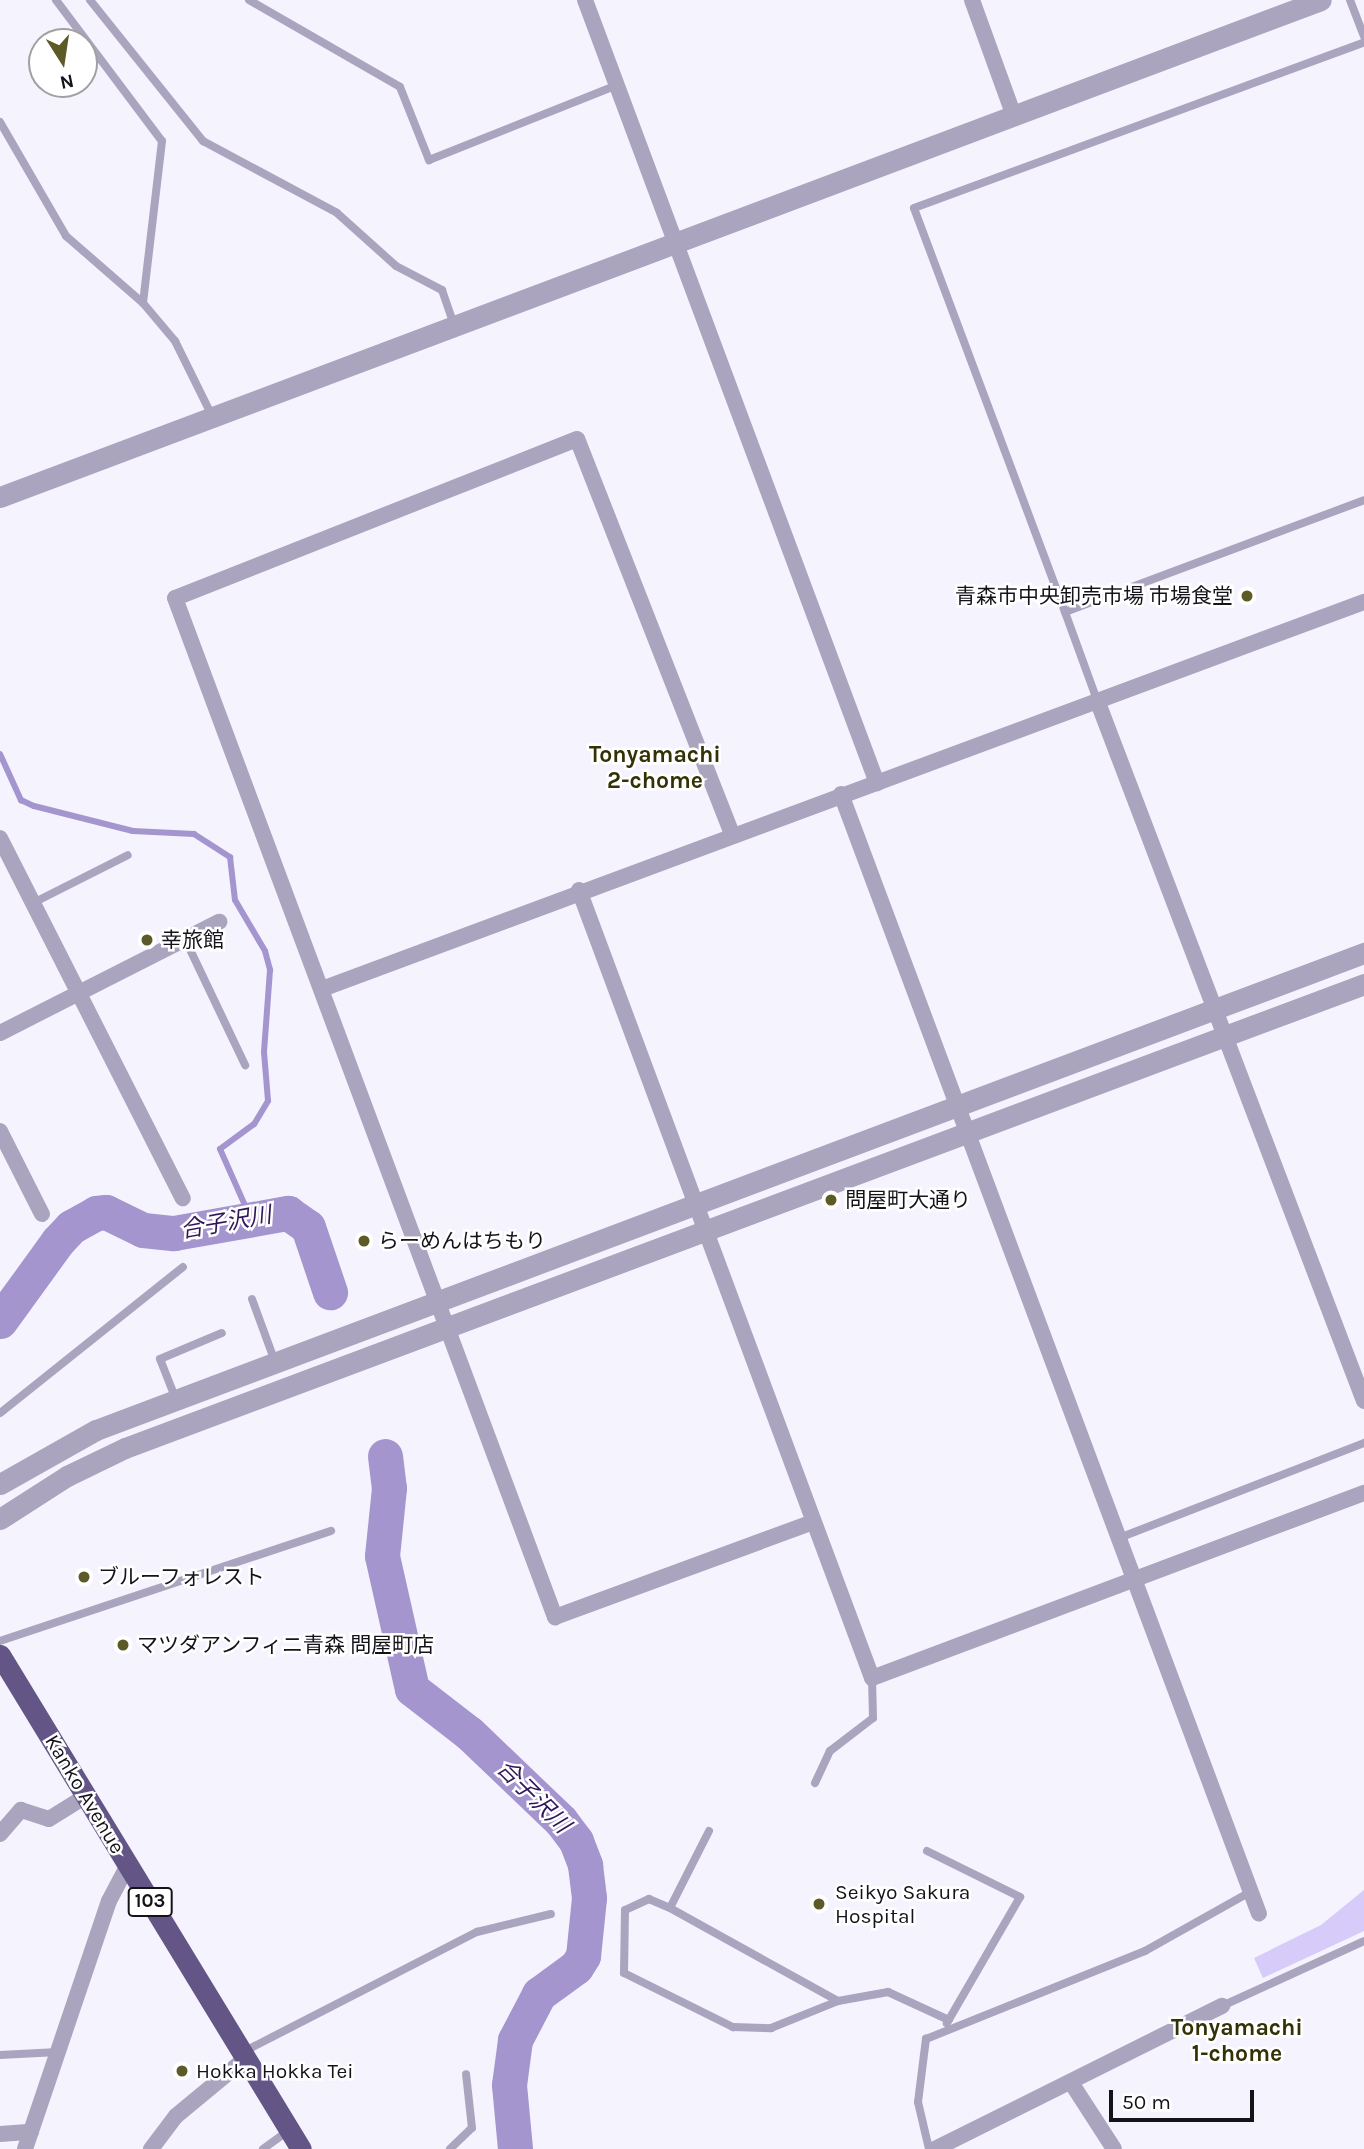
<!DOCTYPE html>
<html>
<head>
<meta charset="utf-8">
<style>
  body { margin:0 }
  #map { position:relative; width:1364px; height:2149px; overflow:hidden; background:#f5f3fe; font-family:Karla,"Noto Sans JP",sans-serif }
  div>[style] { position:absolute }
  .green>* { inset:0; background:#d7cbf9 }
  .stream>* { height:6px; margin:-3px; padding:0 3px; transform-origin:3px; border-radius:3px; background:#a495cf }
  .river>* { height:35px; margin:-17.5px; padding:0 17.5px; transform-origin:17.5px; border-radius:17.5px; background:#a495cf }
  .service>* { height:8px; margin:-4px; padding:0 4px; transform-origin:4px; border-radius:4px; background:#aaa4be }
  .minor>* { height:16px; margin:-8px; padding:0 8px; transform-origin:8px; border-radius:8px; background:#aaa4be }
  .tertiary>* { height:21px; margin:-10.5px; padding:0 10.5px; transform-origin:10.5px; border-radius:10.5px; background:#aaa4be }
  .trunk>* { height:21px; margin:-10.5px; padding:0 10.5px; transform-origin:10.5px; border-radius:10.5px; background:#635586 }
  .dots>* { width:19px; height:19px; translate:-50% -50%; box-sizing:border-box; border:4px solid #fff; border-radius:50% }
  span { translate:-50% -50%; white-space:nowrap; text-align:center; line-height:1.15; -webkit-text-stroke:5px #fff; paint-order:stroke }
  .shield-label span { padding:2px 5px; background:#fff; border:2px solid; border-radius:5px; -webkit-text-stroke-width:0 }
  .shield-label { font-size:19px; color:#151319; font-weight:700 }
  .poi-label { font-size:21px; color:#151319 }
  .right { translate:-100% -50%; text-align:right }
  .left { translate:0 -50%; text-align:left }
  .street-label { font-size:21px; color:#151319 }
  .neighbourhood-label { font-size:23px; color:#333106; font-weight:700 }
  .water-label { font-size:23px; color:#31165a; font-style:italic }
  .north { position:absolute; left:28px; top:28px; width:70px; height:70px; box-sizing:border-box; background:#fff; border:2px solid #a1a1a3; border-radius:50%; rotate:168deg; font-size:19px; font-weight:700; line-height:28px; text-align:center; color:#151319 }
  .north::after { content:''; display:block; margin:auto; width:24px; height:32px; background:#5c5a27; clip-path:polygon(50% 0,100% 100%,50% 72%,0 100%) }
  .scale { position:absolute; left:1109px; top:2090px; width:145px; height:32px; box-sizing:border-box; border:4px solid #151319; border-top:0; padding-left:9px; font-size:21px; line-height:24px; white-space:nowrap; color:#151319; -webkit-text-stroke:5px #fff; paint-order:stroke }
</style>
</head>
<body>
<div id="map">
  <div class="green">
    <i style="clip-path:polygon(1364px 1890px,1364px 1931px,1263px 1978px,1254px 1958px,1321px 1925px)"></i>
  </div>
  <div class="stream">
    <i style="left:0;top:754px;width:51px;rotate:65.5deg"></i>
    <i style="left:21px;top:800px;width:14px;rotate:25deg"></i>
    <i style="left:34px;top:806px;width:102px;rotate:14.2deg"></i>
    <i style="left:133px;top:831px;width:61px;rotate:2.8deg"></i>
    <i style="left:194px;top:834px;width:43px;rotate:32.6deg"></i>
    <i style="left:230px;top:857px;width:43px;rotate:83.4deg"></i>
    <i style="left:235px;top:900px;width:59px;rotate:59.5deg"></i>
    <i style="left:265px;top:951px;width:20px;rotate:75deg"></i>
    <i style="left:270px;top:970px;width:82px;rotate:94.2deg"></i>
    <i style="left:264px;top:1052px;width:49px;rotate:85.3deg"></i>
    <i style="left:268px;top:1101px;width:27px;rotate:121deg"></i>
    <i style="left:254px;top:1124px;width:42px;rotate:143.7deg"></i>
    <i style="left:220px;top:1149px;width:77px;rotate:66.1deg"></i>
  </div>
  <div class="river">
    <i style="left:0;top:1321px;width:99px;rotate:-54.1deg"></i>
    <i style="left:58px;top:1241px;width:19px;rotate:-47deg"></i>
    <i style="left:71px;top:1227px;width:29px;rotate:-29deg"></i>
    <i style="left:96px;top:1213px;width:10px;rotate:-6deg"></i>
    <i style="left:106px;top:1212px;width:41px;rotate:25.9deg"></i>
    <i style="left:143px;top:1230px;width:31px;rotate:6deg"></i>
    <i style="left:174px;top:1233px;width:116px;rotate:-10deg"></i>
    <i style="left:288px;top:1213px;width:24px;rotate:35deg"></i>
    <i style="left:308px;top:1227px;width:69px;rotate:71.3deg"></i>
    <i style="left:385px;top:1456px;width:32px;rotate:83deg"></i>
    <i style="left:389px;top:1488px;width:68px;rotate:95.9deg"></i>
    <i style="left:382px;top:1556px;width:136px;rotate:77.3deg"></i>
    <i style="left:412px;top:1689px;width:72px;rotate:37.7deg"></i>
    <i style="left:469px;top:1733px;width:127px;rotate:43.7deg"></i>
    <i style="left:561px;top:1821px;width:25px;rotate:53deg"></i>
    <i style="left:576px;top:1841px;width:26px;rotate:69deg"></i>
    <i style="left:585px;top:1865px;width:33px;rotate:83deg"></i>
    <i style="left:589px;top:1898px;width:58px;rotate:95.9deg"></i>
    <i style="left:583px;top:1956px;width:13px;rotate:122deg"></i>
    <i style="left:576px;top:1967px;width:46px;rotate:143.9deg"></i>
    <i style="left:539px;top:1994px;width:52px;rotate:117.6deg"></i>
    <i style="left:515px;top:2040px;width:45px;rotate:97.6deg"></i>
    <i style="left:509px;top:2085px;width:64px;rotate:84.6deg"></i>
  </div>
  <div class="service">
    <i style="left:56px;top:0;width:176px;rotate:53.1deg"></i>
    <i style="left:162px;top:141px;width:163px;rotate:96.7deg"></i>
    <i style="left:90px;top:0;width:181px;rotate:51.3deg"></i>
    <i style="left:203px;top:141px;width:152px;rotate:28.2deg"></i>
    <i style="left:337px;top:213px;width:79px;rotate:41.9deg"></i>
    <i style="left:396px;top:266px;width:52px;rotate:27.6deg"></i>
    <i style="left:442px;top:290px;width:37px;rotate:71deg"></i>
    <i style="left:249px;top:0;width:174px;rotate:29.9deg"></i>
    <i style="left:400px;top:87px;width:79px;rotate:68.3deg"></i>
    <i style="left:429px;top:160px;width:202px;rotate:-21.7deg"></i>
    <i style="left:1350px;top:0;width:39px;rotate:69deg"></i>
    <i style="left:0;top:122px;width:132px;rotate:59.9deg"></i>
    <i style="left:66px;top:236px;width:102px;rotate:41deg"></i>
    <i style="left:143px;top:303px;width:50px;rotate:49.9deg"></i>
    <i style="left:175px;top:341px;width:84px;rotate:63.7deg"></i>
    <i style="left:1065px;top:612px;width:431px;rotate:-110.5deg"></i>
    <i style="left:914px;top:208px;width:480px;rotate:-20.2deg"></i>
    <i style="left:1097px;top:700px;width:94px;rotate:-110deg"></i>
    <i style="left:1065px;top:612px;width:319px;rotate:-20.5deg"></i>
    <i style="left:33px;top:903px;width:106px;rotate:-26.8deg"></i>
    <i style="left:185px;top:939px;width:140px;rotate:64.5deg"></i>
    <i style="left:252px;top:1299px;width:67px;rotate:69.9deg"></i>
    <i style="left:175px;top:1397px;width:41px;rotate:-111.5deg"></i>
    <i style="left:160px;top:1359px;width:67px;rotate:-22.8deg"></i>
    <i style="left:0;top:1413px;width:234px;rotate:-38.6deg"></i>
    <i style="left:1119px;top:1538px;width:263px;rotate:-21.2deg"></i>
    <i style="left:0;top:1641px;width:349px;rotate:-18.4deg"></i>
    <i style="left:815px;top:1783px;width:35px;rotate:-65deg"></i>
    <i style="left:830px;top:1751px;width:54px;rotate:-37.5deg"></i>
    <i style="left:873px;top:1718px;width:40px;rotate:-91.4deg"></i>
    <i style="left:709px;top:1831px;width:86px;rotate:116.9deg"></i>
    <i style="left:670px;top:1908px;width:192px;rotate:29deg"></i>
    <i style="left:838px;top:2001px;width:51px;rotate:-10.2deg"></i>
    <i style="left:888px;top:1992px;width:67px;rotate:24.7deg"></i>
    <i style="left:927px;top:1851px;width:104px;rotate:26.3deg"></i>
    <i style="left:1020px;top:1897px;width:146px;rotate:120.1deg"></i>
    <i style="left:670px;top:1908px;width:23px;rotate:-157deg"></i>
    <i style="left:649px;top:1899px;width:26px;rotate:155deg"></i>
    <i style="left:625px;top:1910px;width:63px;rotate:90.9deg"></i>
    <i style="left:624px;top:1973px;width:122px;rotate:26.4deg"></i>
    <i style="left:733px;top:2027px;width:38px;rotate:2deg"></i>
    <i style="left:771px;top:2028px;width:72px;rotate:-21.9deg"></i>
    <i style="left:1222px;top:2006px;width:156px;rotate:-24.6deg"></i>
    <i style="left:245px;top:2051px;width:261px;rotate:-27.2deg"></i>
    <i style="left:477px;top:1932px;width:76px;rotate:-13.7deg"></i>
    <i style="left:0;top:2055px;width:58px;rotate:-3deg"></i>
    <i style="left:263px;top:2149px;width:32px;rotate:-36deg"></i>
    <i style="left:450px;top:2149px;width:30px;rotate:-44deg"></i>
    <i style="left:472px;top:2128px;width:54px;rotate:-96.3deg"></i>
    <i style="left:929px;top:2149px;width:48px;rotate:-103.2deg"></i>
    <i style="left:918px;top:2102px;width:64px;rotate:-82.8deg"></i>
    <i style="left:926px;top:2039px;width:236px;rotate:-21.9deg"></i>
    <i style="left:1145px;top:1951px;width:120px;rotate:-29.3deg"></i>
  </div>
  <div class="minor">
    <i style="left:585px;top:0;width:836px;rotate:69.55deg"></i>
    <i style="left:972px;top:0;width:123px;rotate:70.1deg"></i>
    <i style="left:1097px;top:700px;width:750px;rotate:69.15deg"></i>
    <i style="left:841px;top:794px;width:1195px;rotate:69.53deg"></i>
    <i style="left:732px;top:834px;width:424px;rotate:-111.4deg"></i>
    <i style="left:577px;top:439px;width:432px;rotate:158.4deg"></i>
    <i style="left:175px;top:598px;width:1088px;rotate:69.55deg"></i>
    <i style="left:555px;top:1617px;width:273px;rotate:-20.2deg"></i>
    <i style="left:0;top:838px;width:404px;rotate:63.1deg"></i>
    <i style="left:579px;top:890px;width:841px;rotate:69.6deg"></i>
    <i style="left:872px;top:1678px;width:526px;rotate:-20.61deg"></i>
    <i style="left:322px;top:989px;width:1112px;rotate:-20.38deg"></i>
    <i style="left:0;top:1033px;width:246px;rotate:-26.9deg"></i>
    <i style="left:0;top:1131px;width:93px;rotate:63.2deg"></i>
    <i style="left:0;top:1834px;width:32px;rotate:-49deg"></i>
    <i style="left:21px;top:1810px;width:29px;rotate:18deg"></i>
    <i style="left:49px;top:1819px;width:44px;rotate:-31.9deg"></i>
    <i style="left:1072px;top:2084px;width:77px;rotate:57.1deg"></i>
    <i style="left:0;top:2134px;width:31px;rotate:-4deg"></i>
    <i style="left:25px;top:2149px;width:262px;rotate:-71.3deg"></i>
    <i style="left:109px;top:1901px;width:41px;rotate:-62.2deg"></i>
    <i style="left:151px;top:2149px;width:41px;rotate:-52.9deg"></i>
    <i style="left:176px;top:2116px;width:89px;rotate:-39.6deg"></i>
    <i style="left:935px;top:2149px;width:321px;rotate:-26.5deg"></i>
  </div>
  <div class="tertiary">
    <i style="left:0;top:497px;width:1411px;rotate:-20.62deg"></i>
    <i style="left:0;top:1484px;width:110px;rotate:-29.4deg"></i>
    <i style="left:96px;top:1430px;width:1355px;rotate:-20.62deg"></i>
    <i style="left:0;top:1519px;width:80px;rotate:-32.7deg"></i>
    <i style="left:67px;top:1476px;width:64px;rotate:-25.8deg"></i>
    <i style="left:125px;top:1448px;width:1323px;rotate:-20.53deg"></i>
  </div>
  <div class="trunk">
    <i style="left:0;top:1655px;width:578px;rotate:58.65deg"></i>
  </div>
  <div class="dots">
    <i style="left:1247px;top:596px;background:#5c5a27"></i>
    <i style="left:147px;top:940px;background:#5c5a27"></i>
    <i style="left:831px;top:1200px;background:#5c5a27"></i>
    <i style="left:364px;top:1241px;background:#5c5a27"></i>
    <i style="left:84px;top:1577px;background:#5c5a27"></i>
    <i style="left:123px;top:1645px;background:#5c5a27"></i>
    <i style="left:819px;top:1904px;background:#5c5a27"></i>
    <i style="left:182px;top:2071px;background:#5c5a27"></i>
  </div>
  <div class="shield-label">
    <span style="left:150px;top:1902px">103</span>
  </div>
  <div class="poi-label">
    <span class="right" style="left:1233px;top:596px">青森市中央卸売市場 市場食堂</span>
    <span class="left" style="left:161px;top:940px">幸旅館</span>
    <span class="left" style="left:845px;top:1200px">問屋町大通り</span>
    <span class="left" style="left:378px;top:1241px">らーめんはちもり</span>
    <span class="left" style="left:98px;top:1577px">ブルーフォレスト</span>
    <span class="left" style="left:137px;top:1645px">マツダアンフィニ青森 問屋町店</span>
    <span class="left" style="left:835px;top:1904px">Seikyo Sakura<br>Hospital</span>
    <span class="left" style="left:196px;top:2071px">Hokka Hokka Tei</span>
  </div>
  <div class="street-label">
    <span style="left:85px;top:1794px;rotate:59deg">Kanko Avenue</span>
  </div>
  <div class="neighbourhood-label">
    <span style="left:655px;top:768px">Tonyamachi<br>2-chome</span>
    <span style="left:1237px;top:2041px">Tonyamachi<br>1-chome</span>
  </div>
  <div class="water-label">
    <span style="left:226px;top:1223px;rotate:-10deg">合子沢川</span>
    <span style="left:533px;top:1797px;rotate:45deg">合子沢川</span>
  </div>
  <div class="north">N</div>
  <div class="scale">50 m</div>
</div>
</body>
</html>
